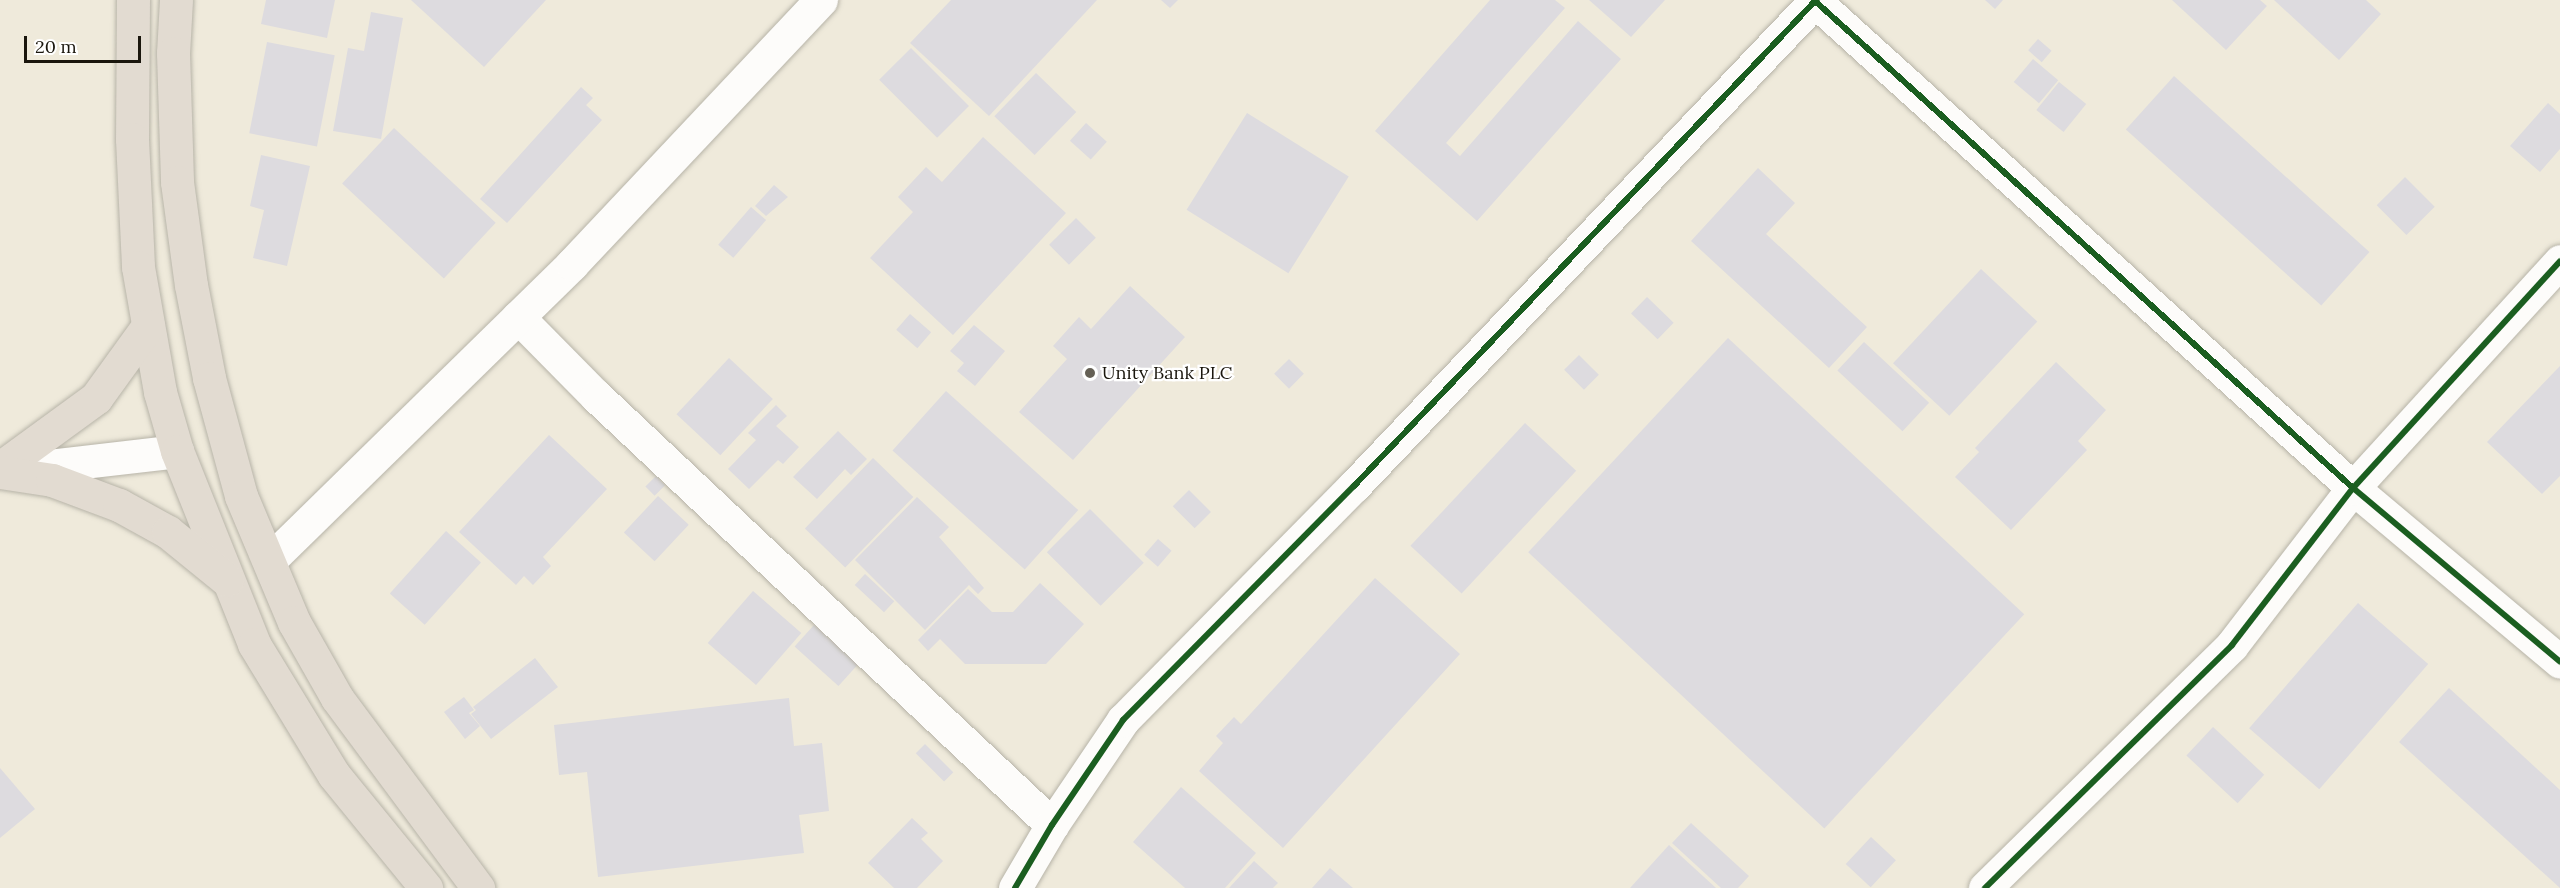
<!DOCTYPE html>
<html>
<head>
<meta charset="utf-8">
<style>
  body { margin:0 }
  #map { position:relative; width:2560px; height:888px; overflow:hidden; background:#efeadb; font-family:Lora,serif }
  div>[style] { position:absolute }
  .building>* { inset:0; background:#dddbdf; transform-origin:0 0 }
  .roads { filter:drop-shadow(0 0 2px #b7b4a8) drop-shadow(0 0 2px #b7b4a8) }
  .minor>* { height:33px; margin:-16.5px; padding:0 16.5px; transform-origin:16.5px; border-radius:16.5px; background:#fdfcfa }
  .trunk>* { height:33px; margin:-16.5px; padding:0 16.5px; transform-origin:16.5px; border-radius:16.5px; background:#e2dbd1 }
  .cycleway>* { height:6px; margin:-3px; padding:0 3px; transform-origin:3px; border-radius:3px; background:#1b5e20 }
  .dots>* { width:16px; height:16px; translate:-50% -50%; box-sizing:border-box; border:3px solid #fff; border-radius:50% }
  span { translate:-50% -50%; white-space:nowrap; text-align:center; line-height:1.15; -webkit-text-stroke:4.5px #fff; paint-order:stroke }
  .poi-label { font-size:18px; color:#1a160d }
  .left { translate:0 -50%; text-align:left }
  .scale { position:absolute; left:24px; top:36px; width:117px; height:27px; box-sizing:border-box; border:3px solid #1a160d; border-top:0; padding-left:8px; font-size:18px; line-height:21px; white-space:nowrap; color:#1a160d; -webkit-text-stroke:4px #fff; paint-order:stroke }
</style>
</head>
<body>
<div id="map">
  <div class="building">
    <i style="clip-path:polygon(266px 0,335px 0,327px 38px,261px 24px)"></i>
    <i style="clip-path:polygon(411px 0,546px 0,484px 67px)"></i>
    <i style="clip-path:polygon(951px 0,1097px 0,989px 116px,910px 43px)"></i>
    <i style="clip-path:polygon(1161px 0,1178px 0,1170px 8px)"></i>
    <i style="clip-path:polygon(1490px 0,1555px 0,1565px 8px,1446px 143px,1460px 156px,1578px 21px,1621px 59px,1477px 221px,1375px 131px)"></i>
    <i style="clip-path:polygon(1589px 0,1665px 0,1631px 37px)"></i>
    <i style="clip-path:polygon(1985px 0,2003px 0,1995px 9px)"></i>
    <i style="clip-path:polygon(2172px 0,2260px 0,2267px 6px,2226px 50px)"></i>
    <i style="clip-path:polygon(2274px 0,2366px 0,2381px 14px,2339px 60px)"></i>
    <i style="clip-path:polygon(371px 12px,403px 18px,381px 139px,333px 131px,348px 48px,364px 51px)"></i>
    <i style="left:2038px;top:39px;width:18px;height:15px;rotate:41deg"></i>
    <i style="left:267px;top:42px;width:69px;height:93px;rotate:11deg"></i>
    <i style="left:911px;top:48px;width:82px;height:45px;rotate:45deg"></i>
    <i style="left:2033px;top:59px;width:33px;height:30px;rotate:40deg"></i>
    <i style="left:1036px;top:73px;width:56px;height:60px;rotate:44deg"></i>
    <i style="left:2174px;top:76px;width:263px;height:72px;rotate:42deg"></i>
    <i style="left:2059px;top:82px;width:35px;height:36px;rotate:39deg"></i>
    <i style="clip-path:polygon(581px 87px,593px 98px,586px 105px,602px 120px,507px 223px,480px 199px)"></i>
    <i style="clip-path:polygon(2548px 103px,2560px 114px,2560px 149px,2540px 172px,2510px 146px)"></i>
    <i style="left:1247px;top:113px;width:120px;height:114px;rotate:32deg"></i>
    <i style="left:1086px;top:123px;width:28px;height:24px;rotate:42deg"></i>
    <i style="left:394px;top:128px;width:139px;height:76px;rotate:43deg"></i>
    <i style="clip-path:polygon(983px 137px,1066px 213px,953px 335px,870px 258px,913px 212px,898px 197px,926px 167px,942px 182px)"></i>
    <i style="clip-path:polygon(261px 155px,310px 166px,287px 266px,253px 258px,264px 210px,250px 206px)"></i>
    <i style="clip-path:polygon(1758px 168px,1795px 203px,1766px 234px,1867px 327px,1829px 368px,1691px 241px)"></i>
    <i style="left:2405px;top:177px;width:42px;height:40px;rotate:45deg"></i>
    <i style="clip-path:polygon(774px 185px,788px 197px,766px 216px,755px 206px)"></i>
    <i style="left:751px;top:207px;width:20px;height:50px;rotate:41deg"></i>
    <i style="left:1076px;top:218px;width:28px;height:38px;rotate:45deg"></i>
    <i style="left:1981px;top:269px;width:77px;height:129px;rotate:43deg"></i>
    <i style="clip-path:polygon(1130px 286px,1185px 337px,1073px 460px,1019px 412px,1067px 359px,1053px 346px,1079px 317px,1091px 329px)"></i>
    <i style="left:1647px;top:297px;width:37px;height:23px;rotate:44deg"></i>
    <i style="left:910px;top:314px;width:28px;height:21px;rotate:41deg"></i>
    <i style="clip-path:polygon(974px 325px,1005px 351px,975px 386px,957px 371px,964px 363px,950px 351px)"></i>
    <i style="left:1728px;top:338px;width:405px;height:293px;rotate:43deg"></i>
    <i style="left:1864px;top:342px;width:89px;height:39px;rotate:43deg"></i>
    <i style="left:1579px;top:355px;width:28px;height:21px;rotate:45deg"></i>
    <i style="left:729px;top:358px;width:60px;height:77px;rotate:43deg"></i>
    <i style="left:1289px;top:359px;width:21px;height:21px;rotate:45deg"></i>
    <i style="clip-path:polygon(2056px 362px,2106px 410px,2078px 441px,2087px 450px,2011px 530px,1955px 477px,1979px 452px,1975px 448px)"></i>
    <i style="clip-path:polygon(2560px 366px,2560px 476px,2542px 494px,2487px 442px)"></i>
    <i style="left:946px;top:391px;width:178px;height:80px;rotate:42deg"></i>
    <i style="clip-path:polygon(776px 405px,787px 416px,776px 426px,799px 447px,783px 464px,778px 460px,749px 489px,728px 469px,756px 440px,748px 433px)"></i>
    <i style="left:1525px;top:423px;width:70px;height:168px;rotate:43deg"></i>
    <i style="clip-path:polygon(838px 431px,867px 459px,851px 475px,845px 469px,817px 499px,793px 477px)"></i>
    <i style="clip-path:polygon(549px 435px,607px 489px,543px 557px,551px 566px,533px 585px,524px 576px,516px 585px,459px 532px)"></i>
    <i style="left:873px;top:458px;width:56px;height:98px;rotate:44deg"></i>
    <i style="left:656px;top:476px;width:13px;height:15px;rotate:45deg"></i>
    <i style="left:1189px;top:490px;width:31px;height:23px;rotate:45deg"></i>
    <i style="left:658px;top:496px;width:42px;height:50px;rotate:43deg"></i>
    <i style="clip-path:polygon(917px 497px,949px 527px,939px 537px,984px 588px,978px 594px,969px 585px,925px 630px,855px 560px)"></i>
    <i style="left:1090px;top:509px;width:76px;height:61px;rotate:45deg"></i>
    <i style="left:446px;top:531px;width:47px;height:84px;rotate:42deg"></i>
    <i style="left:1158px;top:539px;width:18px;height:21px;rotate:41deg"></i>
    <i style="left:865px;top:574px;width:40px;height:15px;rotate:43deg"></i>
    <i style="clip-path:polygon(1375px 578px,1460px 654px,1283px 848px,1199px 771px,1223px 743px,1216px 736px,1234px 717px,1241px 724px)"></i>
    <i style="clip-path:polygon(1040px 583px,1084px 624px,1046px 664px,965px 664px,940px 639px,928px 651px,918px 640px,968px 589px,992px 612px,1013px 612px)"></i>
    <i style="left:753px;top:591px;width:64px;height:69px;rotate:41deg"></i>
    <i style="left:2358px;top:603px;width:93px;height:166px;rotate:41deg"></i>
    <i style="left:814px;top:625px;width:59px;height:29px;rotate:42deg"></i>
    <i style="clip-path:polygon(535px 658px,558px 687px,491px 739px,471px 714px,476px 710px,473px 707px)"></i>
    <i style="clip-path:polygon(2449px 688px,2560px 790px,2560px 888px,2399px 742px)"></i>
    <i style="clip-path:polygon(464px 697px,474px 710px,469px 713px,480px 726px,465px 739px,444px 712px)"></i>
    <i style="clip-path:polygon(789px 698px,794px 746px,822px 743px,829px 811px,799px 815px,804px 853px,598px 877px,587px 772px,559px 775px,554px 725px)"></i>
    <i style="left:2213px;top:727px;width:70px;height:39px;rotate:43deg"></i>
    <i style="left:925px;top:744px;width:40px;height:13px;rotate:45deg"></i>
    <i style="clip-path:polygon(0 768px,35px 809px,0 838px)"></i>
    <i style="clip-path:polygon(1181px 787px,1256px 853px,1225px 888px,1185px 888px,1133px 842px)"></i>
    <i style="clip-path:polygon(912px 818px,928px 833px,921px 839px,943px 861px,917px 888px,894px 888px,868px 863px)"></i>
    <i style="clip-path:polygon(1691px 823px,1749px 876px,1738px 888px,1721px 888px,1672px 843px)"></i>
    <i style="left:1871px;top:837px;width:34px;height:37px;rotate:43deg"></i>
    <i style="clip-path:polygon(1669px 845px,1716px 888px,1630px 888px)"></i>
    <i style="clip-path:polygon(1254px 861px,1278px 883px,1273px 888px,1229px 888px)"></i>
    <i style="clip-path:polygon(1330px 868px,1353px 888px,1312px 888px)"></i>
  </div>
  <div class="roads">
    <div class="minor">
      <i style="left:1815px;top:1px;width:726px;rotate:42.15deg"></i>
      <i style="left:2353px;top:488px;width:270px;rotate:40deg"></i>
      <i style="left:518px;top:317px;width:111px;rotate:45.4deg"></i>
      <i style="left:596px;top:396px;width:626px;rotate:43.25deg"></i>
      <i style="left:14px;top:470px;width:164px;rotate:-6.6deg"></i>
      <i style="left:270px;top:560px;width:423px;rotate:-44.4deg"></i>
      <i style="left:572px;top:264px;width:363px;rotate:-46.7deg"></i>
      <i style="left:1015px;top:888px;width:73px;rotate:-59.6deg"></i>
      <i style="left:1052px;top:825px;width:127px;rotate:-55.9deg"></i>
      <i style="left:1123px;top:720px;width:329px;rotate:-45.4deg"></i>
      <i style="left:1354px;top:486px;width:671px;rotate:-46.45deg"></i>
      <i style="left:1985px;top:888px;width:346px;rotate:-44.5deg"></i>
      <i style="left:2232px;top:645px;width:198px;rotate:-52.4deg"></i>
      <i style="left:2353px;top:488px;width:307px;rotate:-47.6deg"></i>
    </div>
    <div class="trunk">
      <i style="left:133px;top:0;width:139px;rotate:90.4deg"></i>
      <i style="left:132px;top:139px;width:128px;rotate:87.3deg"></i>
      <i style="left:138px;top:267px;width:127px;rotate:80deg"></i>
      <i style="left:160px;top:392px;width:61px;rotate:73.9deg"></i>
      <i style="left:177px;top:451px;width:208px;rotate:68.2deg"></i>
      <i style="left:254px;top:644px;width:153px;rotate:58.6deg"></i>
      <i style="left:334px;top:775px;width:146px;rotate:50.8deg"></i>
      <i style="left:176px;top:0;width:53px;rotate:93.2deg"></i>
      <i style="left:173px;top:53px;width:129px;rotate:88.2deg"></i>
      <i style="left:177px;top:182px;width:104px;rotate:82.3deg"></i>
      <i style="left:191px;top:285px;width:95px;rotate:79deg"></i>
      <i style="left:209px;top:378px;width:122px;rotate:74.8deg"></i>
      <i style="left:241px;top:496px;width:137px;rotate:67.2deg"></i>
      <i style="left:294px;top:622px;width:87px;rotate:60.5deg"></i>
      <i style="left:337px;top:698px;width:237px;rotate:53.4deg"></i>
      <i style="left:0;top:468px;width:119px;rotate:-36.1deg"></i>
      <i style="left:96px;top:398px;width:89px;rotate:-54.2deg"></i>
      <i style="left:0;top:472px;width:53px;rotate:8.7deg"></i>
      <i style="left:52px;top:480px;width:72px;rotate:20.5deg"></i>
      <i style="left:119px;top:505px;width:56px;rotate:28.9deg"></i>
      <i style="left:168px;top:532px;width:76px;rotate:39.1deg"></i>
    </div>
  </div>
  <div class="cycleway">
    <i style="left:1815px;top:1px;width:726px;rotate:42.15deg"></i>
    <i style="left:2353px;top:488px;width:270px;rotate:40deg"></i>
    <i style="left:1015px;top:888px;width:73px;rotate:-59.6deg"></i>
    <i style="left:1052px;top:825px;width:127px;rotate:-55.9deg"></i>
    <i style="left:1123px;top:720px;width:329px;rotate:-45.4deg"></i>
    <i style="left:1354px;top:486px;width:671px;rotate:-46.45deg"></i>
    <i style="left:1985px;top:888px;width:346px;rotate:-44.5deg"></i>
    <i style="left:2232px;top:645px;width:198px;rotate:-52.4deg"></i>
    <i style="left:2353px;top:488px;width:307px;rotate:-47.6deg"></i>
  </div>
  <div class="dots">
    <i style="left:1090px;top:373px;background:#656055"></i>
  </div>
  <div class="poi-label">
    <span class="left" style="left:1102px;top:373px">Unity Bank PLC</span>
  </div>
  <div class="scale">20 m</div>
</div>
</body>
</html>
